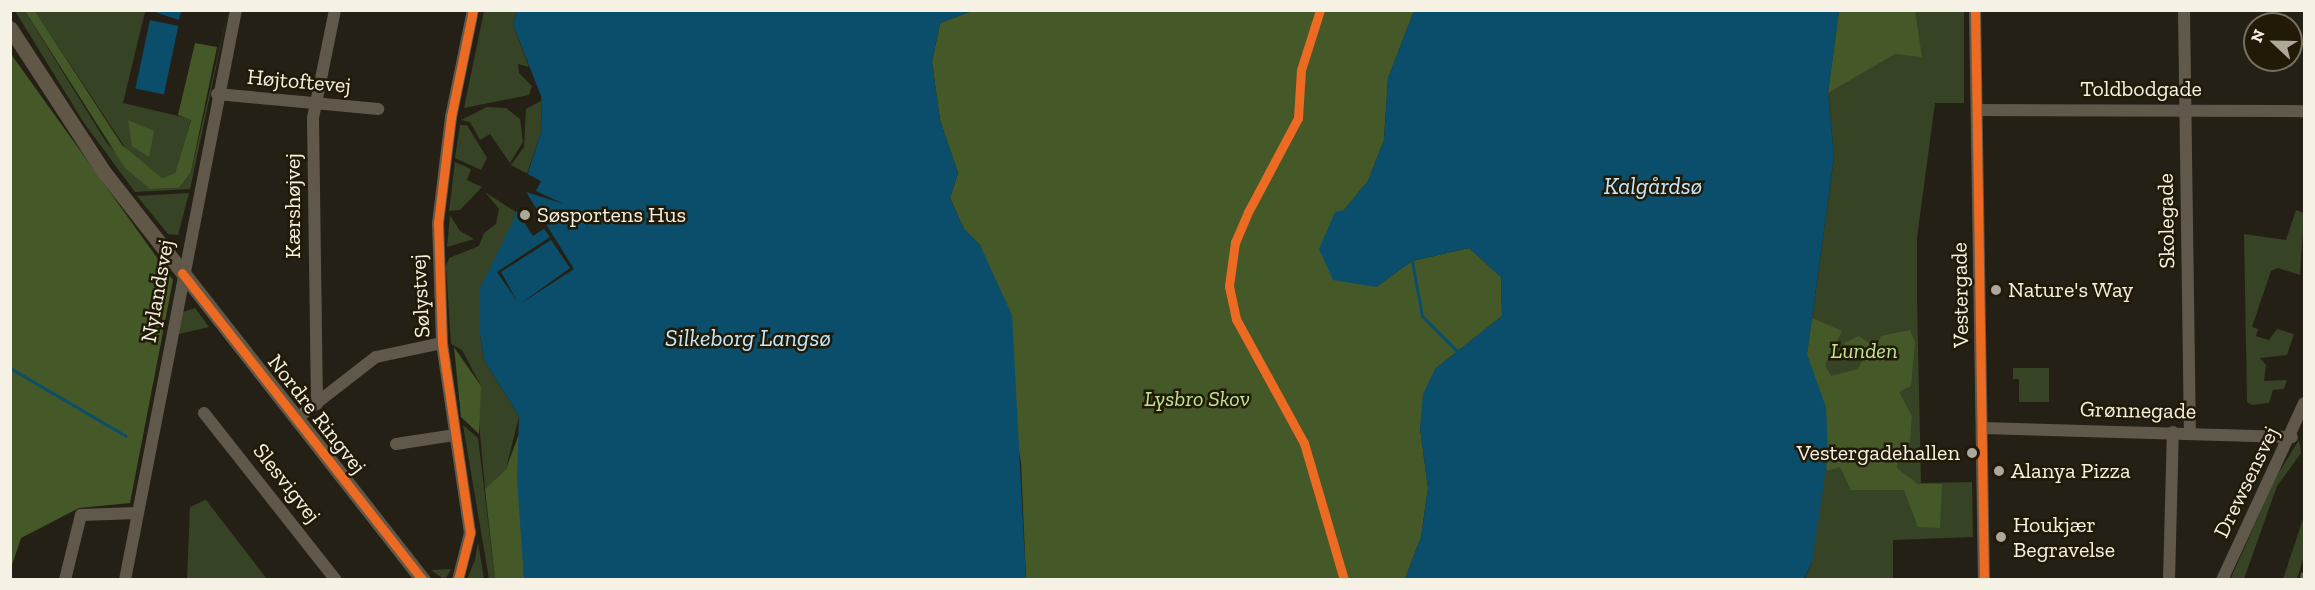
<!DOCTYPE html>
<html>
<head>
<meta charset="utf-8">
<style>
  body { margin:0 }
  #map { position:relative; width:2315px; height:590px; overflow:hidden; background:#242015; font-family:"Zilla Slab",serif }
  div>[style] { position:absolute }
  .green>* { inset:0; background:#374325 }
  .forest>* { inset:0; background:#455828 }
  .water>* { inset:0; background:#0b4e6b; transform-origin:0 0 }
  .pier>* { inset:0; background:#242015 }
  .stream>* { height:3px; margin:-1.5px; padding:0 1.5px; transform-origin:1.5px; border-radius:1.5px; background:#0b4e6b }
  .minor>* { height:12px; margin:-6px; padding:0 6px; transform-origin:6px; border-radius:6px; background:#60594b }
  .major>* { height:15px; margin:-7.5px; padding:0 7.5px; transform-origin:7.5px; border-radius:7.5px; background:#605746 }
  .rail>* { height:3px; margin-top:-1.5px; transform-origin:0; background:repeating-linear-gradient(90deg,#5f5a50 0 8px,transparent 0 16px) }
  .cycleway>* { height:9px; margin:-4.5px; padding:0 4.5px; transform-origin:4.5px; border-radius:4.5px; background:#ed6a23 }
  .dots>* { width:16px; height:16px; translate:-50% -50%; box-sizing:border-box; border:3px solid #211a06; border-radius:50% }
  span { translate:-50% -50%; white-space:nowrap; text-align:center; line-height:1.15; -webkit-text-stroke:5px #211a06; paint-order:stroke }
  .street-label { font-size:22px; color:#f6f1e5 }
  .poi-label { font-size:22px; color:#f6f1e5 }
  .left { translate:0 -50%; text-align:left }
  .right { translate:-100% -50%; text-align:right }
  .park-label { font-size:22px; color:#c1e694; font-style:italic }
  .water-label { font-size:24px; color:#c5e7fc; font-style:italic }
  .frame { position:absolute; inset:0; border:12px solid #f6f1e5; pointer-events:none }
  .north { position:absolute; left:2243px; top:12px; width:60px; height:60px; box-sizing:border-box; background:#211a06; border:2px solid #76705f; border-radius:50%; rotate:292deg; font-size:16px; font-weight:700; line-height:24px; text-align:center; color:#f6f1e5 }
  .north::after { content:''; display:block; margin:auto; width:21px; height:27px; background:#aca89c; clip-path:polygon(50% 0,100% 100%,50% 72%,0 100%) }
</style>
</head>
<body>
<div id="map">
  <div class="green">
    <i style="clip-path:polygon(15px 11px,25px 11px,106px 142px,150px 189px,179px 188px,191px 172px,228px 11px,190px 189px,135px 192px,84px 123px)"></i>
    <i style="clip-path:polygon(35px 11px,145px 12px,123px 103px,191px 119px,175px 173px,162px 178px,130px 155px)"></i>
    <i style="clip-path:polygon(484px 11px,517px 11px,513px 24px,529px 67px,518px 64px,519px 73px,532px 86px,529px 95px,464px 108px)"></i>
    <i style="clip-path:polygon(1839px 11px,1964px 11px,1964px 103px,1935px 103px,1917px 238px,1917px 300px,1921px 483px,1972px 482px,1973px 537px,1893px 540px,1893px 579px,1804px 580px,1812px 562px,1807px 354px,1834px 157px,1828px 93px)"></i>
    <i style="clip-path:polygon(541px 101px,542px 129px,527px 174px,511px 165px,524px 147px,526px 109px)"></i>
    <i style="clip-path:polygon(487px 107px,506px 108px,520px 119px,523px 142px,510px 163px,490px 134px,480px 140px,470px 122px,461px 120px)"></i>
    <i style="clip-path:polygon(460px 125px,467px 125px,487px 158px,481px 170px,455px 158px)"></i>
    <i style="clip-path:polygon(455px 162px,471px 169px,467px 180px,482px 187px,460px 210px,449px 211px)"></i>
    <i style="clip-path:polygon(485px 192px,516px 212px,480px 334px,484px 360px,519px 416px,506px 469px,485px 489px,477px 399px,481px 386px,462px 350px,451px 344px,446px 266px,449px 258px,479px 246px,484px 233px,496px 224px,499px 209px)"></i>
    <i style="clip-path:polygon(189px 193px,178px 235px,168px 234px,137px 196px)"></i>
    <i style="clip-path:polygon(2296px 210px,2304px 213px,2300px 275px,2278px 268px,2271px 271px,2252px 327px,2258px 329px,2256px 336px,2269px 340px,2277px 329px,2294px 334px,2287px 355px,2260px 358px,2266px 365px,2264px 381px,2287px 380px,2284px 389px,2273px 390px,2269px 403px,2252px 405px,2247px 402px,2244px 234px,2286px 240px)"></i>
    <i style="clip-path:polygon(450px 215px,460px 231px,474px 239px,447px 247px)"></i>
    <i style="clip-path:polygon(195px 308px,209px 327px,179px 334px,183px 312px)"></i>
    <i style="clip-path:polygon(2013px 368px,2049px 368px,2049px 402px,2019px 402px,2019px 379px,2013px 379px)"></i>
    <i style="clip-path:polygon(463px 425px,478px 438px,495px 579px,489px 579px)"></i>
    <i style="clip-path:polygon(2299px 440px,2301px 453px,2277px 486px,2244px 579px,2230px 580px,2276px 477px)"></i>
    <i style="clip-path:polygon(205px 500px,206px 500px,267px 579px,187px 579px,190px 507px)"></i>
    <i style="clip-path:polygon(2304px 516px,2304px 556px,2297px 579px,2283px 579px)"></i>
    <i style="clip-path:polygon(478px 542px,484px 579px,467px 579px,475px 560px)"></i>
    <i style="clip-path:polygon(451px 569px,445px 580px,431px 570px)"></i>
  </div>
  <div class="forest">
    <i style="clip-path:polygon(25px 11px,35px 11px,122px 145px,162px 178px,175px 173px,191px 120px,178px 115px,195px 43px,217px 47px,191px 172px,179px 188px,150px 189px,125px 168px)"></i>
    <i style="clip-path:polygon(972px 11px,1414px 11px,1388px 78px,1384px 140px,1368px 181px,1344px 210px,1376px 287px,1412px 261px,1469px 248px,1501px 277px,1502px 316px,1435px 369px,1420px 428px,1428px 488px,1421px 537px,1405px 579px,1026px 579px,1021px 462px,980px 245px,964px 229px,950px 198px,958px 173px,940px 120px,932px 62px,940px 23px)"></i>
    <i style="clip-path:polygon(1839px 11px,1915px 11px,1922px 57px,1895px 54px,1828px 93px)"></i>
    <i style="clip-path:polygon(11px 54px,173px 280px,130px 503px,79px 508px,21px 538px,11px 568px)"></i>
    <i style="clip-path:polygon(128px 120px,154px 131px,149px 157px,132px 146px)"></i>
    <i style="clip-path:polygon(1812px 318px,1842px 331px,1825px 365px,1831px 376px,1858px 369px,1863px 359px,1848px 358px,1844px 343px,1859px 336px,1875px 347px,1881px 336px,1910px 330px,1915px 342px,1911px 386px,1899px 392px,1912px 416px,1910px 442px,1899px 450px,1897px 468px,1918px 484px,1942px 484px,1940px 528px,1918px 527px,1904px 490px,1851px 490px,1840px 467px,1827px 471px,1807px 354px)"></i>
    <i style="clip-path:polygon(454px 347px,481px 386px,479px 434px,461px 417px)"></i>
    <i style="clip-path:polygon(519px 434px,524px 579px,495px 579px,485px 489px,506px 469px)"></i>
  </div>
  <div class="water">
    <i style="clip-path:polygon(152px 11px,152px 10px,181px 11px,179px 20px)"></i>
    <i style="clip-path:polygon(517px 11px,972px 11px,940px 23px,932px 62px,940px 120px,958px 173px,950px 198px,964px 229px,980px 245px,1012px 315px,1026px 579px,524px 579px,517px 479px,519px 416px,484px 360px,480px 334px,480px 288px,513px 221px,542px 129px,541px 96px,513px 24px)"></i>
    <i style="clip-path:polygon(1414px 11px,1839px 11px,1828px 93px,1834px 157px,1807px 354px,1826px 407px,1828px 455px,1812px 562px,1804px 579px,1405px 579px,1421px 537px,1428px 488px,1420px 428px,1423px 394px,1435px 369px,1502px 316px,1501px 277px,1469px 248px,1412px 261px,1376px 287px,1333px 280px,1319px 249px,1335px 212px,1344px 210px,1368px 181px,1384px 140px,1388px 78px)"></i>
    <i style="left:150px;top:20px;width:29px;height:70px;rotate:12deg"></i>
  </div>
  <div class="pier">
    <i style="clip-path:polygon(524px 172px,541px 181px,536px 191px,564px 204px,526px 192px,574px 269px,520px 304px,570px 268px,551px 240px,501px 272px,517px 301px,497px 272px,550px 237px,544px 229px,533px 236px,514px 207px)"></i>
  </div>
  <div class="stream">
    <i style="left:1412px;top:261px;width:56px;rotate:79.7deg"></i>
    <i style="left:1422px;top:316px;width:49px;rotate:45deg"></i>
    <i style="left:10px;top:368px;width:134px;rotate:30.4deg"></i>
  </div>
  <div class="minor">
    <i style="left:1975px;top:10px;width:570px;rotate:89.1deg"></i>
    <i style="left:2184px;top:10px;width:422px;rotate:89.2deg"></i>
    <i style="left:217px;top:94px;width:162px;rotate:5.3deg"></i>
    <i style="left:1977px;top:110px;width:327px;rotate:0.2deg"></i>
    <i style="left:317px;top:404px;width:286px;rotate:-90.8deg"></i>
    <i style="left:313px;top:118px;width:110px;rotate:-78.5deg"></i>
    <i style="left:204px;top:413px;width:213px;rotate:51.7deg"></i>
    <i style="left:296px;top:419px;width:101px;rotate:-37.8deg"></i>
    <i style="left:376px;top:357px;width:67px;rotate:-12deg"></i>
    <i style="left:1983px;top:428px;width:309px;rotate:1.7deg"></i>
    <i style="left:396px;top:444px;width:60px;rotate:-8.7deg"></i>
    <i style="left:65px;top:580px;width:67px;rotate:-76.2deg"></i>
    <i style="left:81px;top:515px;width:56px;rotate:-2deg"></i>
    <i style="left:125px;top:580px;width:581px;rotate:-78.98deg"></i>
    <i style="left:458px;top:580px;width:49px;rotate:-75.7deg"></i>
    <i style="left:470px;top:533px;width:192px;rotate:-98.4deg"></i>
    <i style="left:442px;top:343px;width:120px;rotate:-91.9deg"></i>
    <i style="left:438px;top:223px;width:107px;rotate:-83deg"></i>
    <i style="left:451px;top:117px;width:109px;rotate:-78.4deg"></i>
    <i style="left:2169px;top:580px;width:148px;rotate:-88.5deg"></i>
    <i style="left:2222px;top:580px;width:195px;rotate:-65.1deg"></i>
  </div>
  <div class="major">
    <i style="left:10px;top:28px;width:172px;rotate:56.9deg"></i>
    <i style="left:104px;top:172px;width:518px;rotate:51.98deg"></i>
  </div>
  <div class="rail">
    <i style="left:2301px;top:580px;width:12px;rotate:-76deg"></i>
  </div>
  <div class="cycleway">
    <i style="left:1320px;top:10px;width:63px;rotate:107.6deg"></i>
    <i style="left:1301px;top:70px;width:48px;rotate:93.6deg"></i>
    <i style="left:1298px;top:118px;width:106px;rotate:118deg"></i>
    <i style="left:1248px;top:212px;width:33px;rotate:113deg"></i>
    <i style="left:1235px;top:242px;width:44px;rotate:97.8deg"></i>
    <i style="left:1229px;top:286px;width:34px;rotate:78deg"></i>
    <i style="left:1236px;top:319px;width:141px;rotate:61.3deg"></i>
    <i style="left:1304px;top:443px;width:143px;rotate:73.7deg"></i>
    <i style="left:1975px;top:10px;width:570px;rotate:89.1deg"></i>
    <i style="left:182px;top:273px;width:390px;rotate:51.9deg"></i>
    <i style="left:458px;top:580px;width:49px;rotate:-75.7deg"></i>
    <i style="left:470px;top:533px;width:192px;rotate:-98.4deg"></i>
    <i style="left:442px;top:343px;width:120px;rotate:-91.9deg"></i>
    <i style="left:438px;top:223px;width:107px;rotate:-83deg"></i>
    <i style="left:451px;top:117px;width:109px;rotate:-78.4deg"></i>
  </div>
  <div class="dots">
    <i style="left:525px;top:215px;background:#aca89c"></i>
    <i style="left:1996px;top:290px;background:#aca89c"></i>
    <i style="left:1972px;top:453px;background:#aca89c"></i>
    <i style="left:1999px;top:471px;background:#aca89c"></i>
    <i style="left:2001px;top:537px;background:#aca89c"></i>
  </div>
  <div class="street-label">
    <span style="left:299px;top:81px;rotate:5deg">Højtoftevej</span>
    <span style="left:2141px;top:89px">Toldbodgade</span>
    <span style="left:293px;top:206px;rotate:-90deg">Kærshøjvej</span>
    <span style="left:2166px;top:221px;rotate:-91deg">Skolegade</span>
    <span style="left:157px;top:291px;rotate:-80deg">Nylandsvej</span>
    <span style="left:1960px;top:295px;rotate:-91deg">Vestergade</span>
    <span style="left:420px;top:296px;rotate:-93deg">Sølystvej</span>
    <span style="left:2138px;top:410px;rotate:1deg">Grønnegade</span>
    <span style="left:317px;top:414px;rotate:52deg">Nordre Ringvej</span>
    <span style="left:2246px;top:482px;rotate:-64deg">Drewsensvej</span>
    <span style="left:287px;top:483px;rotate:52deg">Slesvigvej</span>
  </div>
  <div class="poi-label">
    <span class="left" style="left:537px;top:215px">Søsportens Hus</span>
    <span class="left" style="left:2008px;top:290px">Nature's Way</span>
    <span class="right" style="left:1960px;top:453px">Vestergadehallen</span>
    <span class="left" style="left:2011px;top:471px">Alanya Pizza</span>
    <span class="left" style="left:2013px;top:537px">Houkjær<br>Begravelse</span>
  </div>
  <div class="park-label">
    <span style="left:1864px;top:351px">Lunden</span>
    <span style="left:1197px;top:399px">Lysbro Skov</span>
  </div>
  <div class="water-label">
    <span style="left:1653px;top:186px">Kalgårdsø</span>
    <span style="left:748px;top:338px">Silkeborg Langsø</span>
  </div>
  <div class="frame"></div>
  <div class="north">N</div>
</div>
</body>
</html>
